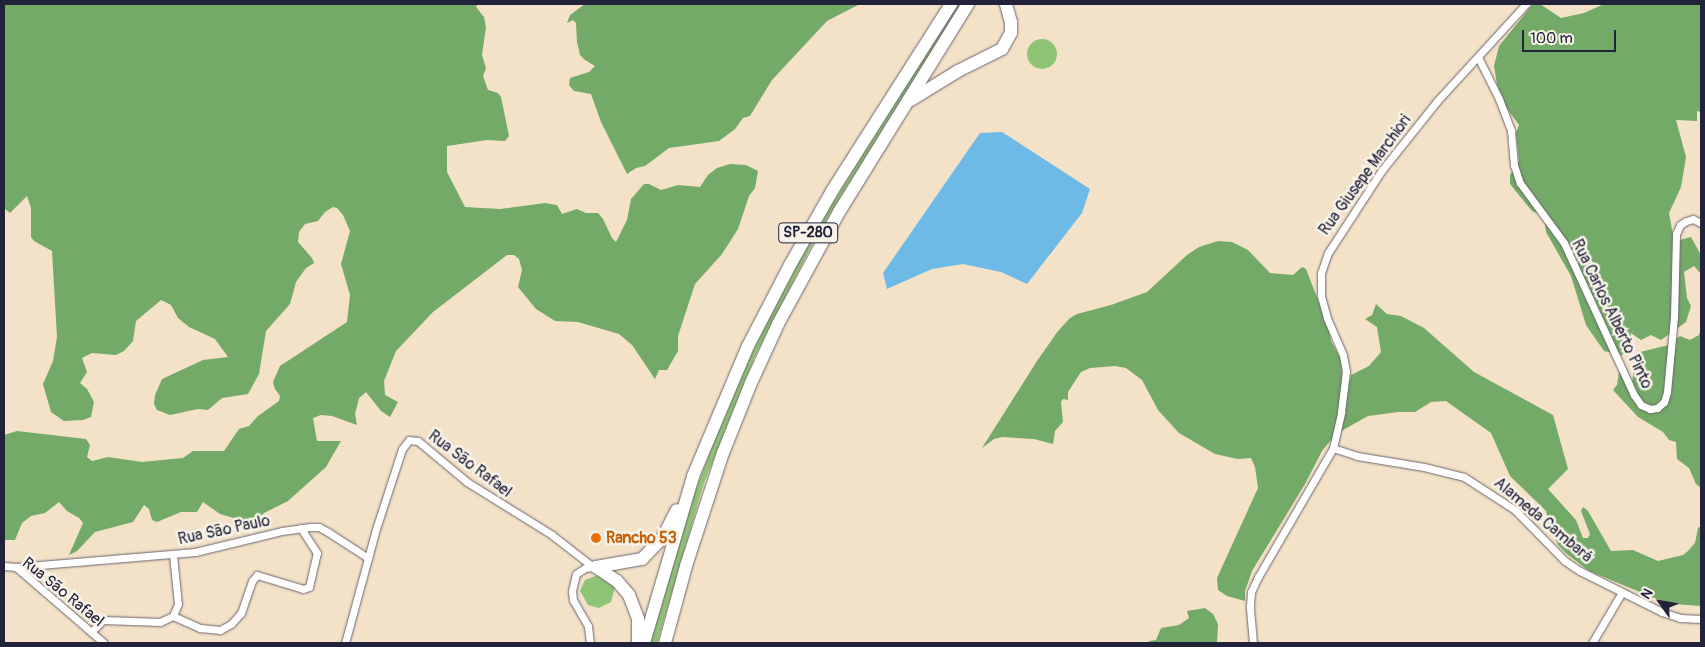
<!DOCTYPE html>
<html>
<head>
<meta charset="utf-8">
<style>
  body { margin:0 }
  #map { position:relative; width:1705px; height:647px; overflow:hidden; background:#f3e1c8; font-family:Pangolin,sans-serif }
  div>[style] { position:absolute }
  .green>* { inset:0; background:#8fc476 }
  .round { border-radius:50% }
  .forest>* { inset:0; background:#73aa67 }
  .water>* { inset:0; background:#6ebae7 }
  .roads { filter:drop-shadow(0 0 1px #6b656c) drop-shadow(0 0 1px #6b656c) }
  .minor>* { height:7px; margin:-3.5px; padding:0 3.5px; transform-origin:3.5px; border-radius:3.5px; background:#fff }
  .motorway>* { height:12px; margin:-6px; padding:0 6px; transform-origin:6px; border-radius:6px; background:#fff }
  .dots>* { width:14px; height:14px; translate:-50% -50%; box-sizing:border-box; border:2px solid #f7f3e8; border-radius:50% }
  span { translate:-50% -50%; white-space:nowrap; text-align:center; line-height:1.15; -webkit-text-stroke:5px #f7f3e8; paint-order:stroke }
  .shield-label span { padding:1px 4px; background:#f7f3e8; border:1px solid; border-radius:4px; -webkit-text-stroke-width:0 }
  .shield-label { font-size:15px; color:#22223b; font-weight:700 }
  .street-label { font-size:16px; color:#22223b }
  .food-label { font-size:16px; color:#c56008; font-weight:700 }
  .left { translate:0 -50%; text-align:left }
  .frame { position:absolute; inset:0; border:5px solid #22223b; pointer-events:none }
  .north { position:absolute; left:1635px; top:577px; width:50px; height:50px; -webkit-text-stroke:4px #f7f3e8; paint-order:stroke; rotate:302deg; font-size:14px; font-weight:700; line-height:20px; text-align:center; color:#22223b }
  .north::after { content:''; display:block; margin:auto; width:18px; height:22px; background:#22223b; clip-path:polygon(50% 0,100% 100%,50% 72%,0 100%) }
  .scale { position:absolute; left:1522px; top:30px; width:94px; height:22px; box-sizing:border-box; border:2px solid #22223b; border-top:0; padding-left:6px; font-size:15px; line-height:18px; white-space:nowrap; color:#22223b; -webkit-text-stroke:4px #f7f3e8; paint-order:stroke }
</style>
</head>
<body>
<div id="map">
  <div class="green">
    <i style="clip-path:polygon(956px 4px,961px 4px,817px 235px,755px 356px,704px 483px,657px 643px,649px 643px,681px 530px,699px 481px,732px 395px,770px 315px,814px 233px)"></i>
    <i class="round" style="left:1027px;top:39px;width:30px;height:30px"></i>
    <i style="clip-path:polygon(598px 575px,616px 583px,611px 602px,599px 608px,588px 605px,580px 591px,585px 580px)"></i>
  </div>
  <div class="forest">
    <i style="clip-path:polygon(4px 4px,484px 4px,478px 4px,476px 7px,484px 17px,486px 27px,482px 55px,486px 68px,483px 76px,488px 90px,498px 93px,501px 97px,509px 136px,505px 141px,487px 140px,447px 146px,447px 172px,465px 207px,500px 209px,545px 203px,557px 205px,562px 214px,577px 209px,586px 213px,598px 213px,603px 219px,612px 238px,616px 242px,627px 220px,631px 199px,644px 184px,649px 184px,661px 190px,678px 185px,700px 187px,708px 175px,717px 168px,730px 164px,746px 165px,758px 171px,755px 188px,749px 196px,738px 229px,722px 254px,695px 284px,678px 336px,678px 351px,667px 370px,659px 370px,655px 379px,632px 345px,619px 334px,578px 322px,555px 321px,536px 309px,518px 287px,522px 270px,519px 259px,514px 255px,507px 255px,433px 312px,396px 351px,384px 381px,385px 395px,398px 402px,390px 417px,381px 411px,366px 392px,359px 398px,355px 414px,357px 425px,332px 416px,321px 415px,313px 418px,317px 441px,341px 441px,326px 467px,288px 501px,264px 513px,256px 521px,251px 523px,220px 514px,203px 502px,197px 512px,181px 512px,157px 522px,152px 520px,149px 509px,144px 505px,133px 522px,95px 532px,77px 551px,69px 555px,83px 523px,79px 518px,67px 511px,59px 502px,45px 513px,31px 516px,22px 523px,15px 540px,4px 540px,4px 435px,17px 431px,86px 439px,90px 445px,87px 457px,92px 461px,108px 457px,142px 462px,183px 458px,193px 451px,224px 451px,239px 429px,249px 426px,258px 416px,279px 401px,280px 396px,275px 389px,273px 382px,280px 366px,347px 322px,350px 295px,341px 264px,350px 231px,343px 215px,337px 208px,333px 207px,325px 212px,318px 221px,305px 224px,299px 232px,298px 242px,312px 258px,314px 263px,306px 268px,296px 282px,290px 304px,266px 331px,259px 374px,248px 394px,222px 398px,208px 410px,198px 409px,170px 415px,157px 410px,154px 404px,155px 395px,162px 379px,203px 360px,228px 357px,215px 339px,189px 327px,178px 318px,171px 305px,161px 300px,136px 321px,133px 341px,124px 351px,116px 355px,92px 353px,82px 358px,87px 372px,80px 383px,87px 389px,94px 402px,91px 417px,83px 420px,64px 421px,51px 412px,43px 384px,53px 361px,57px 337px,52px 251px,34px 241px,31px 237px,31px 208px,27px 196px,10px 213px,4px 208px)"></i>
    <i style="clip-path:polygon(585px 4px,860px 4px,827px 21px,772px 80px,750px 116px,743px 118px,735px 129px,719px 141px,669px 148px,645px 166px,636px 168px,627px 174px,601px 122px,591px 94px,574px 91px,569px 85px,570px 78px,589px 72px,595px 66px,585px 60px,580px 55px,577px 42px,576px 23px,573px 20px,567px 23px,570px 15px)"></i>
    <i style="clip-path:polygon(1533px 4px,1540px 4px,1561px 18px,1584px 13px,1604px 4px,1701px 4px,1701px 112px,1697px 111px,1697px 121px,1676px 120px,1686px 157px,1681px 187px,1669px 213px,1673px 235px,1680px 240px,1691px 237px,1701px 255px,1701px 274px,1694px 266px,1684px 272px,1687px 298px,1691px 306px,1686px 322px,1661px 340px,1651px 335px,1641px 340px,1631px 333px,1630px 347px,1622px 355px,1604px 351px,1586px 325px,1571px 276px,1546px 232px,1544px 216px,1532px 211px,1510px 184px,1510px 175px,1519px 161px,1516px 133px,1519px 125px,1505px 106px,1497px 84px,1494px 66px,1499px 46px)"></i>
    <i style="clip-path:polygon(1218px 241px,1232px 242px,1248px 250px,1270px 273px,1293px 275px,1302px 267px,1306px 269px,1328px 326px,1331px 341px,1341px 360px,1344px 408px,1351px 375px,1369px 366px,1381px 352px,1377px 327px,1365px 319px,1372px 315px,1376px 304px,1387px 314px,1401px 316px,1424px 328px,1474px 372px,1553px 415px,1568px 469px,1548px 489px,1576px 520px,1583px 538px,1588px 538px,1590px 534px,1581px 511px,1583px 507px,1588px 511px,1611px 551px,1633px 550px,1658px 561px,1683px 555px,1688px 551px,1695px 543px,1698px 528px,1701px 526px,1701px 606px,1674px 604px,1657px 599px,1589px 571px,1567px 554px,1558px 545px,1550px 528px,1546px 511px,1510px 476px,1491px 433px,1446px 401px,1431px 402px,1415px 412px,1398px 412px,1368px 416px,1336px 434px,1322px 451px,1305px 484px,1252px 571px,1245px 591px,1245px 601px,1227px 596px,1218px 590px,1217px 578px,1258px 488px,1255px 467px,1251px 458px,1238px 459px,1215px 454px,1179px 433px,1158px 410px,1142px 380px,1126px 368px,1115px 366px,1090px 368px,1081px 372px,1068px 392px,1068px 400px,1063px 399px,1061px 402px,1063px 422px,1055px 431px,1053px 444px,1034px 439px,1002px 437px,994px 439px,982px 448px,1037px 361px,1058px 331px,1070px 318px,1077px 314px,1111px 305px,1147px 292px,1187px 255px,1199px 247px)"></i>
    <i style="clip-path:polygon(1701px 328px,1701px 488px,1696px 484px,1689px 468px,1677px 459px,1676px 442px,1669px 440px,1663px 432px,1638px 417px,1613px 390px,1617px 385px,1619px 372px,1632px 384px,1635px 358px,1640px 352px,1669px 345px,1680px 336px,1690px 340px,1699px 335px)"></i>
    <i style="clip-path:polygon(1205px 608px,1213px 614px,1218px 624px,1217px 643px,1148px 643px,1149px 641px,1156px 640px,1161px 628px,1179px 625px,1189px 618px,1187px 611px)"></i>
  </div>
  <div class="water">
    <i style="clip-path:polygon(1002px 132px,1090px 189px,1082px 213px,1027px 284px,1001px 272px,963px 264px,932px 269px,887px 289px,883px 273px,980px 133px)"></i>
  </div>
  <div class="roads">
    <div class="minor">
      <i style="left:1478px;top:57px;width:47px;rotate:63.4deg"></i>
      <i style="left:1499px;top:99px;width:34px;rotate:69deg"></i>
      <i style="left:1511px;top:131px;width:34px;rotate:85deg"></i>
      <i style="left:1514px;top:165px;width:19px;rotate:72deg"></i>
      <i style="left:1520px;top:183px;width:74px;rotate:53.7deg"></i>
      <i style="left:1564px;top:243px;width:167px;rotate:65.3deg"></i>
      <i style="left:1634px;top:395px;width:12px;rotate:55deg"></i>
      <i style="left:1641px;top:405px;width:10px;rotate:24deg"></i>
      <i style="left:1650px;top:409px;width:7px;rotate:-8deg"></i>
      <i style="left:1657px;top:408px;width:9px;rotate:-41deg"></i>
      <i style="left:1664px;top:402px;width:10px;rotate:-73deg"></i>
      <i style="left:1667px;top:392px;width:75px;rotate:-84.7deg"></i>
      <i style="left:1674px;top:317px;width:83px;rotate:-88.6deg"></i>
      <i style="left:1676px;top:234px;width:10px;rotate:-66deg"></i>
      <i style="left:1680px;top:225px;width:7px;rotate:-34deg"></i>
      <i style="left:1686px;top:221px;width:7px;rotate:-16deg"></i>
      <i style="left:1693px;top:219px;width:9px;rotate:27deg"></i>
      <i style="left:1333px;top:448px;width:25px;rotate:18deg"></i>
      <i style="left:1357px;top:456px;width:68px;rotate:9.3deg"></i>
      <i style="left:1424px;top:467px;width:41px;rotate:14deg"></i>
      <i style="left:1464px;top:477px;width:61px;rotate:32.9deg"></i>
      <i style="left:1515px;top:510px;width:71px;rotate:45.6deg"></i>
      <i style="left:1565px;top:561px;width:18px;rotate:34deg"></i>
      <i style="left:1580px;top:571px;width:92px;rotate:26.6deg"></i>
      <i style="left:1662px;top:612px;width:19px;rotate:18deg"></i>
      <i style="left:1680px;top:618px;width:21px;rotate:3deg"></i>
      <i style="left:173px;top:555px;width:49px;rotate:84.2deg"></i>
      <i style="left:178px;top:604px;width:13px;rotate:113deg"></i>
      <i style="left:173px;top:616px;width:30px;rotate:24deg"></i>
      <i style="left:200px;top:628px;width:20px;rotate:6deg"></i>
      <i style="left:220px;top:630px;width:13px;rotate:-29deg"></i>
      <i style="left:231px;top:624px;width:15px;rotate:-48deg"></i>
      <i style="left:241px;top:613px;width:34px;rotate:-71deg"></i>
      <i style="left:252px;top:581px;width:8px;rotate:-50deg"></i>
      <i style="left:257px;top:575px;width:48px;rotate:16.9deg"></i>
      <i style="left:303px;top:589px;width:6px;rotate:-18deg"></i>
      <i style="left:309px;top:587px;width:35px;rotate:-77deg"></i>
      <i style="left:317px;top:553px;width:30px;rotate:-123deg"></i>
      <i style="left:4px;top:566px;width:12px;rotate:5deg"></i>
      <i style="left:16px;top:567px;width:116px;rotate:40.8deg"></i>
      <i style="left:16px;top:567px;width:180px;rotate:-4.8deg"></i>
      <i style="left:195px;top:552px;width:89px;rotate:-13.6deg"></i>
      <i style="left:282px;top:531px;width:27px;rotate:-8deg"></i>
      <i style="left:309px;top:527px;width:10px"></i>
      <i style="left:319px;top:527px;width:10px;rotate:29deg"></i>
      <i style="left:328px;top:532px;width:48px;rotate:33deg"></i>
      <i style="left:91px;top:632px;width:17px;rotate:-45deg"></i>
      <i style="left:103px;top:620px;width:57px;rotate:2deg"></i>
      <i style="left:160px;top:622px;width:14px;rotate:-25deg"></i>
      <i style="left:345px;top:643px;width:118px;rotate:-74.8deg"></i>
      <i style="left:376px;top:529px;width:84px;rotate:-72deg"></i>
      <i style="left:402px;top:449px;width:11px;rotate:-52deg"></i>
      <i style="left:409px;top:440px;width:9px;rotate:6deg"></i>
      <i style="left:418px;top:441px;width:64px;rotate:39.9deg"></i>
      <i style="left:467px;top:482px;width:100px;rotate:31.9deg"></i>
      <i style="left:552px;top:535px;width:51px;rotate:37.8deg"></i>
      <i style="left:590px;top:643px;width:17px;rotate:-97deg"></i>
      <i style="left:588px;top:626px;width:30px;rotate:-120deg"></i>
      <i style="left:573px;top:600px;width:9px;rotate:-96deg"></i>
      <i style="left:572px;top:591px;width:17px;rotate:-77deg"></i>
      <i style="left:576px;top:574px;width:11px;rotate:-34deg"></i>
      <i style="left:585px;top:568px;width:9px;rotate:-6deg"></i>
      <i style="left:1253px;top:643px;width:37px;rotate:-95deg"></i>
      <i style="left:1250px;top:606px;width:14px;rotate:-86deg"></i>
      <i style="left:1251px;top:592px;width:17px;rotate:-65deg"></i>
      <i style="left:1258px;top:577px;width:149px;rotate:-59.8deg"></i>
      <i style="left:1333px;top:448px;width:37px;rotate:-77deg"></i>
      <i style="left:1341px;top:412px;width:41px;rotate:-83deg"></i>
      <i style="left:1346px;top:371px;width:16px;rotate:-101deg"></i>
      <i style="left:1343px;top:355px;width:40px;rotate:-113.4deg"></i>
      <i style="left:1327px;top:318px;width:24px;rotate:-105deg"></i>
      <i style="left:1321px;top:295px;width:22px;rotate:-90deg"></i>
      <i style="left:1321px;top:273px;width:21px;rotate:-71deg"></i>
      <i style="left:1328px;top:253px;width:99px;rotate:-57deg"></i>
      <i style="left:1382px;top:170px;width:88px;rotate:-51.4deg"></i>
      <i style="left:1437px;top:101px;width:132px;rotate:-47.5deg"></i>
      <i style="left:1592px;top:643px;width:59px;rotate:-59.5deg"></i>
    </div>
    <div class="motorway">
      <i style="left:911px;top:100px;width:55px;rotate:-31.7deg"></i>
      <i style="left:958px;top:71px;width:49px;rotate:-26.6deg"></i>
      <i style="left:1002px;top:49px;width:18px;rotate:-61deg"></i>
      <i style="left:1011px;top:33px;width:11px;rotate:-90deg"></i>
      <i style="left:1011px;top:22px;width:19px;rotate:-106deg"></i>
      <i style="left:596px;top:567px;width:47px;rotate:-9.9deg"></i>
      <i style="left:642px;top:559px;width:30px;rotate:-46deg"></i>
      <i style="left:663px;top:537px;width:30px;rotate:-63deg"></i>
      <i style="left:596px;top:567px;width:25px;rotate:34deg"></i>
      <i style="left:617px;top:581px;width:18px;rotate:49deg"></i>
      <i style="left:629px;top:595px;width:26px;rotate:69deg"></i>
      <i style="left:638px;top:619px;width:24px;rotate:90deg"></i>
      <i style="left:644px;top:643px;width:174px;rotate:-73.6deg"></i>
      <i style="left:693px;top:476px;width:141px;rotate:-67.1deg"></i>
      <i style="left:748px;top:346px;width:91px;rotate:-62.6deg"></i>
      <i style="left:790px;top:265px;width:85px;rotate:-60.4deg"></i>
      <i style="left:832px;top:191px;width:222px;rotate:-57.5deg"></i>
      <i style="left:665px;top:643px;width:80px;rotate:-74.7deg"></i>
      <i style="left:686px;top:566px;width:119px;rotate:-71.9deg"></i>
      <i style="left:723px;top:453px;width:75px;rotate:-68.2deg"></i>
      <i style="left:751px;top:383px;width:65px;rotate:-65.4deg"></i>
      <i style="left:778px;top:324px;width:128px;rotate:-61.4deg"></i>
      <i style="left:839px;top:212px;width:245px;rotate:-58.2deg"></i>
    </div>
  </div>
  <div class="dots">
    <i style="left:596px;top:538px;background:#e8710a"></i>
  </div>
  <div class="shield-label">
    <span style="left:808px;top:233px">SP-280</span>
  </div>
  <div class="street-label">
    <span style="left:1365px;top:175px;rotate:-54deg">Rua Giusepe Marchiori</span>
    <span style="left:1612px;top:314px;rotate:64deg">Rua Carlos Alberto Pinto</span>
    <span style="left:470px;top:464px;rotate:37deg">Rua São Rafael</span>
    <span style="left:1543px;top:520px;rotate:40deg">Alameda Cambará</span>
    <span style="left:224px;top:530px;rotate:-12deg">Rua São Paulo</span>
    <span style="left:63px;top:592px;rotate:39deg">Rua São Rafael</span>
  </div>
  <div class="food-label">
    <span class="left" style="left:606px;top:538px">Rancho 53</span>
  </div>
  <div class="frame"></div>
  <div class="north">N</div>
  <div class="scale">100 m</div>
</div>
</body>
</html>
